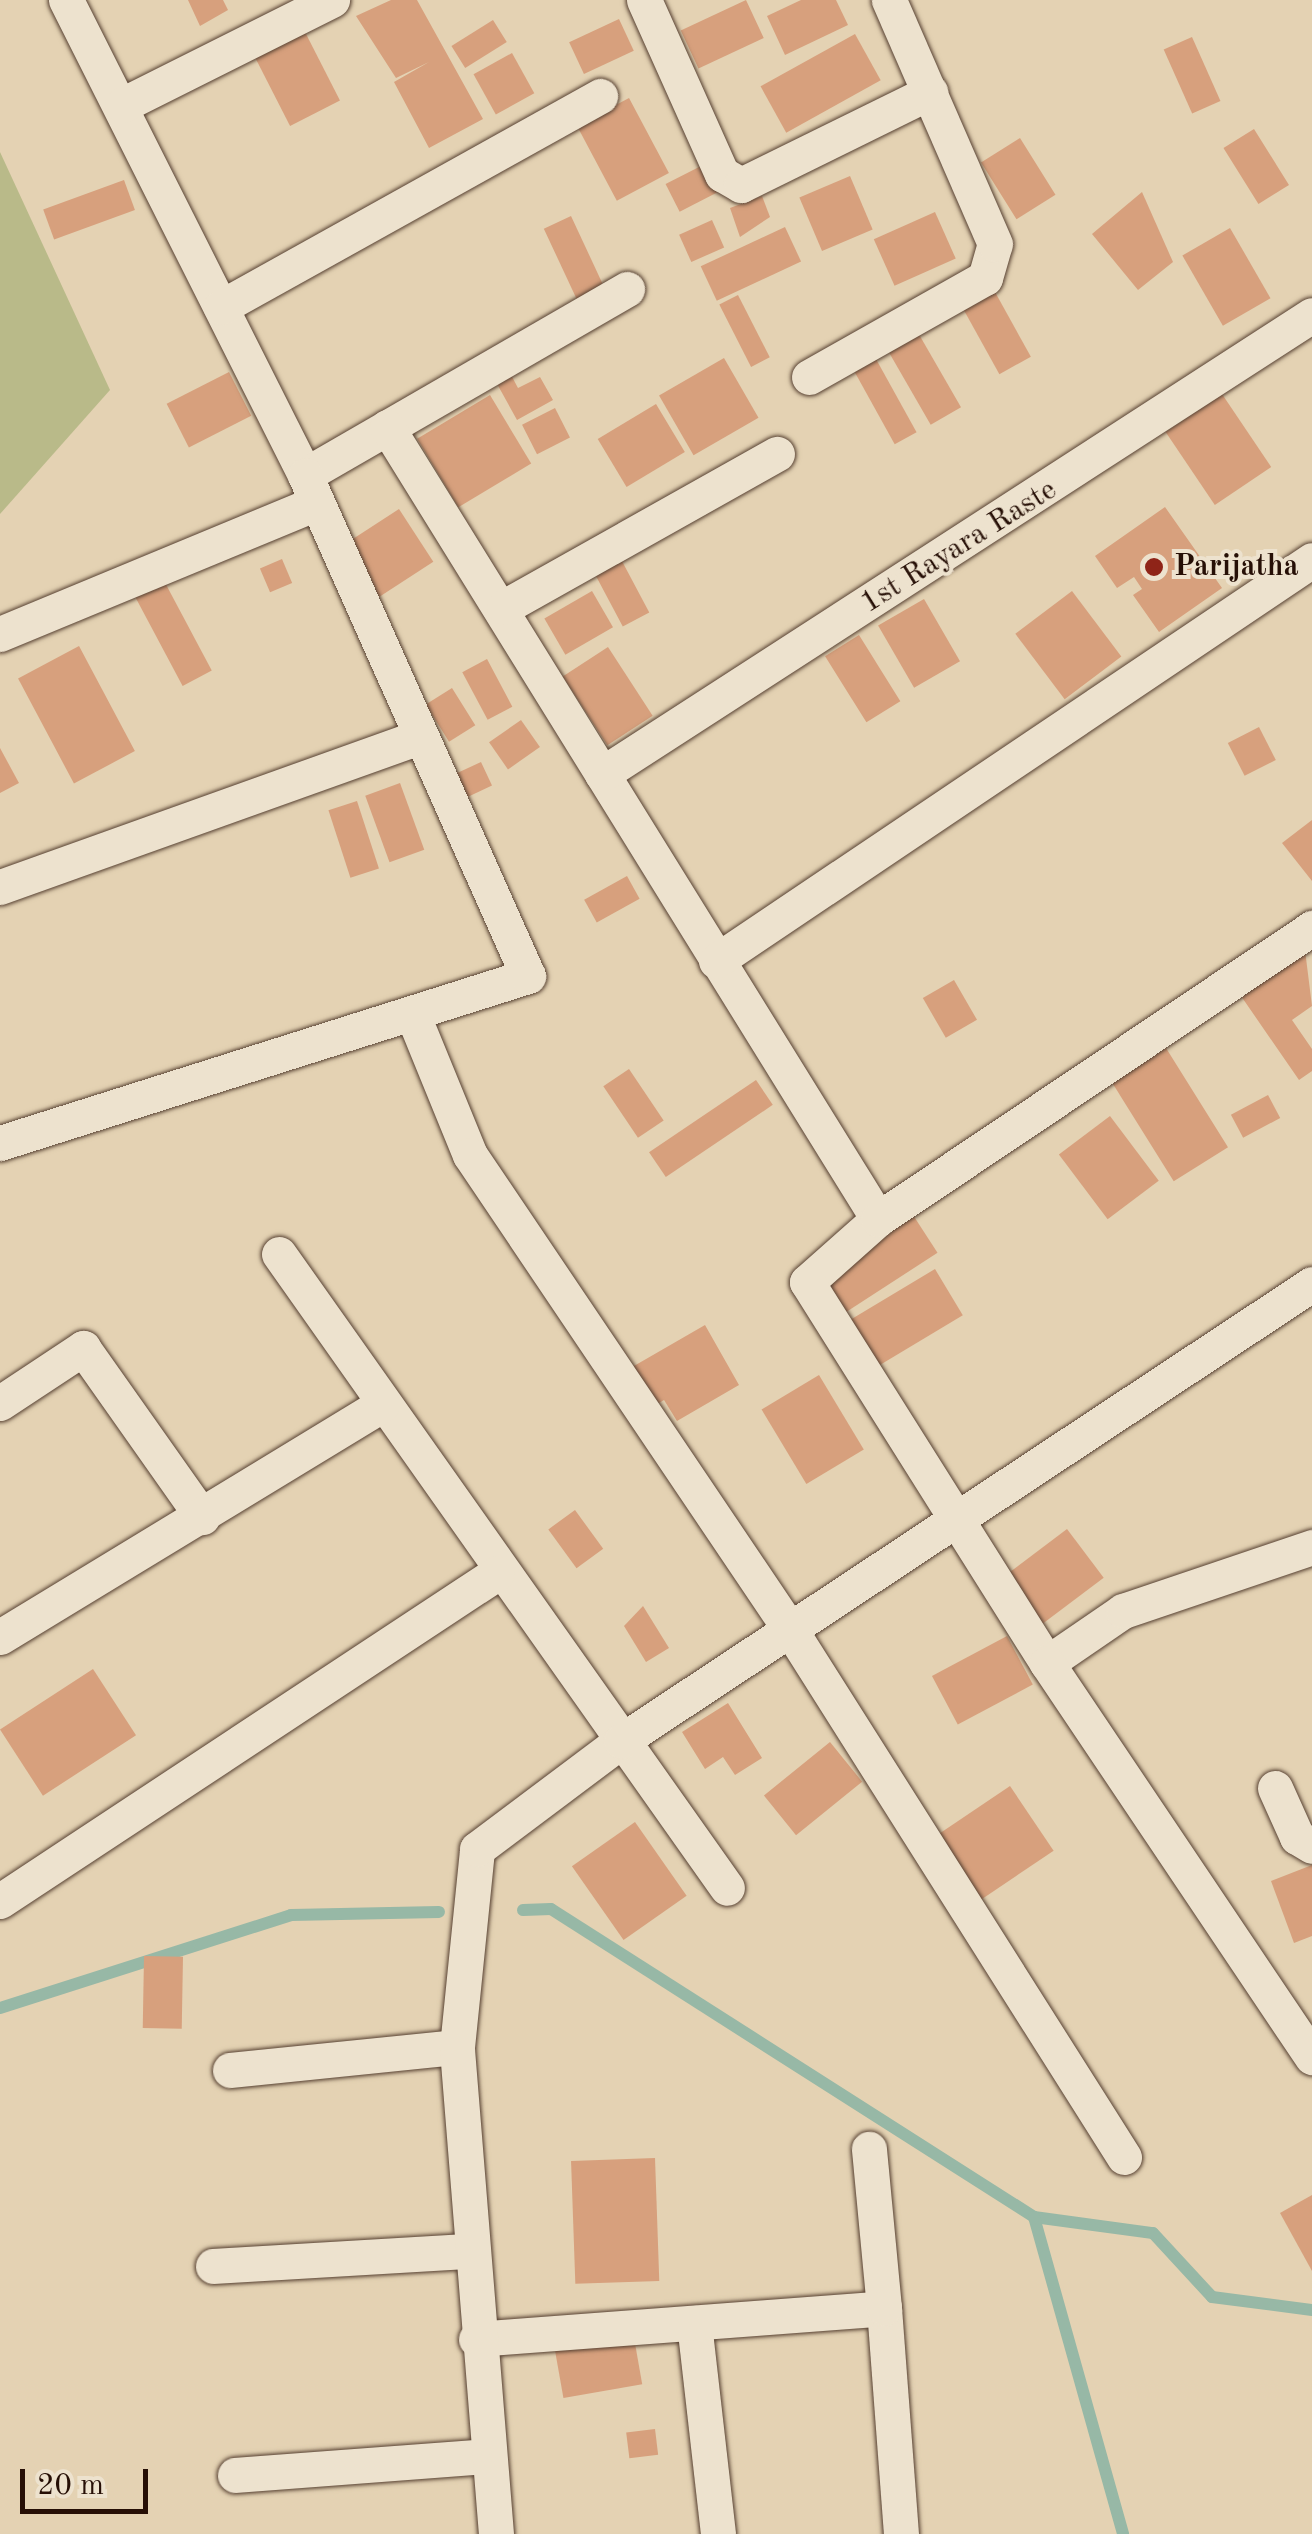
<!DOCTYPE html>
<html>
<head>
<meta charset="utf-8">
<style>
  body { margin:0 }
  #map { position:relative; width:1312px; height:2534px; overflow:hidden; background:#e4d2b3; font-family:"Old Standard TT",serif }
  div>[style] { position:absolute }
  .green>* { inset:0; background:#b9ba89 }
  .stream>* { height:12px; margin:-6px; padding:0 6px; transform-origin:6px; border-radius:6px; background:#97b8a6 }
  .building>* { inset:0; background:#d7a07d; transform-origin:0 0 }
  .roads { filter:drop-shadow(0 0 2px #564031) drop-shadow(0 0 2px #564031) }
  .minor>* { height:35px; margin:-17.5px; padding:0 17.5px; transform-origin:17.5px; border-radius:17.5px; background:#ede2ce }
  .dots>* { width:28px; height:28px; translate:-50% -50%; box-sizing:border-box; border:5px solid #ede2ce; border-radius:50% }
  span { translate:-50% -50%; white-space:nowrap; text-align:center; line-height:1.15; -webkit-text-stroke:8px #ede2ce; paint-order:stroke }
  .street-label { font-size:30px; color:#260f06 }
  .poi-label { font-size:30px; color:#260f06; font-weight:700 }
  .left { translate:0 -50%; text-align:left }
  .scale { position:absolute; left:20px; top:2469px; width:128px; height:45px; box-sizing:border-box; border:5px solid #260f06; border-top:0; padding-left:12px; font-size:30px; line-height:35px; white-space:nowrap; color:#260f06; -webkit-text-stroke:8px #ede2ce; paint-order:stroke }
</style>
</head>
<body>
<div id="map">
  <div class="green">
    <i style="clip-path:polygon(0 152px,110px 390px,0 514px)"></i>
  </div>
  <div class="stream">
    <i style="left:523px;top:1910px;width:28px;rotate:-2deg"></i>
    <i style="left:551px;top:1909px;width:573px;rotate:32.52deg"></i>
    <i style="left:1034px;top:2217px;width:120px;rotate:7.7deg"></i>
    <i style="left:1153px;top:2233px;width:87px;rotate:47.3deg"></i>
    <i style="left:1212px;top:2297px;width:101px;rotate:7.4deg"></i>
    <i style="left:0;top:2008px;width:305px;rotate:-17.7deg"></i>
    <i style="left:291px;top:1915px;width:148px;rotate:-1.2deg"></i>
    <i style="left:1034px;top:2217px;width:329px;rotate:74.3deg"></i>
  </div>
  <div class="building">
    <i style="clip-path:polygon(188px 0,223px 0,228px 10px,200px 26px)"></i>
    <i style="clip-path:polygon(391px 0,417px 0,483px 119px,429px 148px,394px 82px,429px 62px,396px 78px,356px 16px)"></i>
    <i style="left:746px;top:0;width:42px;height:72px;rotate:65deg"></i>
    <i style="clip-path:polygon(801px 0,836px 0,848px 25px,785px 55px,767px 16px)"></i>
    <i style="left:619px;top:19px;width:35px;height:55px;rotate:65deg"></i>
    <i style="left:493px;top:20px;width:26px;height:49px;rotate:58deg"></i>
    <i style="left:305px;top:32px;width:77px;height:56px;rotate:63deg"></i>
    <i style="left:855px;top:34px;width:53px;height:108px;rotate:61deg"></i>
    <i style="left:1192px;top:37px;width:70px;height:31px;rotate:66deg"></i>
    <i style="left:512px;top:53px;width:46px;height:44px;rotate:61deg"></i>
    <i style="left:629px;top:98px;width:85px;height:59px;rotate:62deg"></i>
    <i style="left:1254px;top:129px;width:66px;height:36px;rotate:58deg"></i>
    <i style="left:1020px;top:138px;width:67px;height:46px;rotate:58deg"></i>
    <i style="left:703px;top:165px;width:31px;height:42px;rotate:63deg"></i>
    <i style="left:850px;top:176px;width:58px;height:55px;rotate:67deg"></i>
    <i style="left:124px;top:180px;width:32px;height:86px;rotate:70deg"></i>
    <i style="clip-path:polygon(1142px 192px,1173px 262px,1138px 290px,1092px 234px)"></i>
    <i style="clip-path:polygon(762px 196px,770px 217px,740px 237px,730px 208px)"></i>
    <i style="left:935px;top:212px;width:51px;height:67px;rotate:66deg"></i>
    <i style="left:571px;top:216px;width:84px;height:30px;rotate:65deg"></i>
    <i style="left:712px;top:220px;width:30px;height:36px;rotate:66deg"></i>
    <i style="left:785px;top:227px;width:38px;height:93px;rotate:65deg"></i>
    <i style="left:1230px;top:228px;width:81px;height:55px;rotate:60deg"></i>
    <i style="left:995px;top:292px;width:74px;height:36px;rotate:61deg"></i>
    <i style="left:738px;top:295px;width:70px;height:21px;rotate:63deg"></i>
    <i style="left:913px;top:324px;width:96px;height:35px;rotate:60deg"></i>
    <i style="left:871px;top:350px;width:94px;height:25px;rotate:61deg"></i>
    <i style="left:724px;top:358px;width:69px;height:75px;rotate:60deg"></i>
    <i style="left:229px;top:372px;width:49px;height:70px;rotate:63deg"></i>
    <i style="clip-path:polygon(510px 373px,518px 388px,540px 377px,553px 400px,517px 420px,496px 382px)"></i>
    <i style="left:1222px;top:394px;width:88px;height:68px;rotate:56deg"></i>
    <i style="left:490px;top:395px;width:80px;height:85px;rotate:59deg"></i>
    <i style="left:656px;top:404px;width:56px;height:68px;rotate:59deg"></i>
    <i style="left:555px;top:408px;width:33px;height:37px;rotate:63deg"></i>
    <i style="clip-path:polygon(1165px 507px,1222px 588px,1159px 632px,1133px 595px,1142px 589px,1134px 577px,1117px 588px,1095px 556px)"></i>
    <i style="left:399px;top:509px;width:63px;height:72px;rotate:57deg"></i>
    <i style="left:615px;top:548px;width:73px;height:30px;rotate:62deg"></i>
    <i style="left:282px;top:559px;width:26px;height:24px;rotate:67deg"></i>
    <i style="left:162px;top:577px;width:106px;height:33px;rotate:62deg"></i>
    <i style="left:592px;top:591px;width:42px;height:55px;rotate:60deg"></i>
    <i style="left:1072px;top:591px;width:82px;height:71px;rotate:53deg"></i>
    <i style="left:924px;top:599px;width:72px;height:53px;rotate:60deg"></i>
    <i style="left:859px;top:635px;width:78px;height:40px;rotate:58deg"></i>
    <i style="left:79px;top:646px;width:119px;height:69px;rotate:62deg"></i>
    <i style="left:608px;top:647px;width:82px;height:54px;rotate:57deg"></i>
    <i style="left:487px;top:659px;width:54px;height:28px;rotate:62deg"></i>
    <i style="left:452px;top:688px;width:44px;height:31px;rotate:58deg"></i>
    <i style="left:521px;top:720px;width:33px;height:39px;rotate:55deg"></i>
    <i style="left:1259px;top:727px;width:37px;height:35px;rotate:63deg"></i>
    <i style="clip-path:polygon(0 748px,19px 783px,0 793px)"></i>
    <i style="left:481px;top:762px;width:26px;height:31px;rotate:65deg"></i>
    <i style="left:400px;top:783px;width:71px;height:37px;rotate:70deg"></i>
    <i style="left:357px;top:801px;width:71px;height:30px;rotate:72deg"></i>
    <i style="clip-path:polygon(1312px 820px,1312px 881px,1282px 843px)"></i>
    <i style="left:627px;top:876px;width:26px;height:49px;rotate:61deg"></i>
    <i style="clip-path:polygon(1305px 950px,1312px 1006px,1292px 1020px,1312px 1049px,1312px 1071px,1299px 1080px,1241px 996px)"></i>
    <i style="left:954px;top:980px;width:46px;height:36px;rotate:60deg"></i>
    <i style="left:1166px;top:1048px;width:117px;height:64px;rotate:58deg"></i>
    <i style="left:629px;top:1069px;width:62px;height:31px;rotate:56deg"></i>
    <i style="left:756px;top:1080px;width:30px;height:129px;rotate:56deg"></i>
    <i style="left:1268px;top:1095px;width:26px;height:42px;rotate:62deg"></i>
    <i style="left:1110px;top:1116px;width:81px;height:64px;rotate:53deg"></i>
    <i style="left:913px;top:1215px;width:45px;height:113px;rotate:57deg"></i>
    <i style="left:935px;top:1269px;width:54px;height:104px;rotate:59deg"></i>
    <i style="clip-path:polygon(705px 1325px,739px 1385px,677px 1421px,664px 1400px,649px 1409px,627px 1370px)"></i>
    <i style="left:819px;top:1375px;width:87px;height:67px;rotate:59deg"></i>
    <i style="left:575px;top:1510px;width:48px;height:33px;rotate:54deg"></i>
    <i style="left:1067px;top:1529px;width:61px;height:79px;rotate:53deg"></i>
    <i style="clip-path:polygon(643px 1606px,669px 1648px,646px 1662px,624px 1626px)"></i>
    <i style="left:1007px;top:1636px;width:55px;height:85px;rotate:62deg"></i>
    <i style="left:93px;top:1669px;width:79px;height:111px;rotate:57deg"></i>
    <i style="clip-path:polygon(728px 1703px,762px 1758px,735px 1775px,723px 1757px,705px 1769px,682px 1732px)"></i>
    <i style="left:830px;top:1742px;width:51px;height:85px;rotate:51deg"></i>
    <i style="left:1010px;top:1786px;width:78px;height:89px;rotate:56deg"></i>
    <i style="left:635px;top:1822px;width:90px;height:77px;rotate:55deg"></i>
    <i style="clip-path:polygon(1312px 1865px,1312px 1936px,1294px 1943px,1271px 1881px)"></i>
    <i style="left:144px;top:1956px;width:39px;height:72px;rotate:1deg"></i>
    <i style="left:655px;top:2158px;width:123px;height:84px;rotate:88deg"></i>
    <i style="clip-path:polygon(1312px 2195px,1312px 2271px,1280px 2213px)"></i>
    <i style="left:633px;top:2332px;width:53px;height:80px;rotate:80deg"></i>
    <i style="left:655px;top:2429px;width:26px;height:29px;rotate:83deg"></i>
  </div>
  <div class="roads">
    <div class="minor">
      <i style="left:66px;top:0;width:532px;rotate:63.29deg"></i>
      <i style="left:305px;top:475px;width:372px;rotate:-30deg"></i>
      <i style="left:644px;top:0;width:191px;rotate:65.9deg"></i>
      <i style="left:722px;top:174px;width:22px;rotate:30deg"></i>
      <i style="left:741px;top:185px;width:211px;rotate:-26.2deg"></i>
      <i style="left:122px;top:105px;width:235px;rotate:-26.6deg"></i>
      <i style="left:221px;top:307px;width:434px;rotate:-29.1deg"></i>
      <i style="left:809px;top:377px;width:202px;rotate:-29.4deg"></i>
      <i style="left:985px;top:278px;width:35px;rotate:-74deg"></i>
      <i style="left:995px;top:244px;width:266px;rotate:-113.5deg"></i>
      <i style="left:387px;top:427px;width:932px;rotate:58.2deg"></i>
      <i style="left:878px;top:1219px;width:95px;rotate:138.4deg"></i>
      <i style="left:807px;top:1282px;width:450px;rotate:57.8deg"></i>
      <i style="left:1047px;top:1663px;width:92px;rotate:-34.4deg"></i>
      <i style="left:1123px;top:1611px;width:200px;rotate:-18.7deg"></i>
      <i style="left:504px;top:607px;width:313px;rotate:-29.3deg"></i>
      <i style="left:0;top:634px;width:343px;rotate:-22.5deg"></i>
      <i style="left:602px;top:774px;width:845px;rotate:-32.88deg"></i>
      <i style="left:0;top:887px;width:447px;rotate:-19.7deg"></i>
      <i style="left:716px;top:961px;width:718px;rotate:-33.93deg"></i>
      <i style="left:412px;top:1013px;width:153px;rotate:67.8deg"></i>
      <i style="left:470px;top:1155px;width:578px;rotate:56.01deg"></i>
      <i style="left:793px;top:1634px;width:619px;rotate:57.67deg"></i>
      <i style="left:0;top:1143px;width:554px;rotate:-17.55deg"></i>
      <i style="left:528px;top:976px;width:548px;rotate:-113.99deg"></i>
      <i style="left:878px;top:1219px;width:523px;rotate:-33.84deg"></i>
      <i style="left:279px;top:1254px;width:776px;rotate:54.75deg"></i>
      <i style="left:0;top:1403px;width:100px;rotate:-33.5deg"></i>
      <i style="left:83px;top:1348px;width:207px;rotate:54.8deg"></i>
      <i style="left:0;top:1637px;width:447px;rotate:-31.3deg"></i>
      <i style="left:1047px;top:1663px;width:475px;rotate:56.1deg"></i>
      <i style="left:1275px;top:1788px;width:54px;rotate:65.8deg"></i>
      <i style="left:1297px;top:1837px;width:17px;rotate:31deg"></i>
      <i style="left:0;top:1901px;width:595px;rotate:-33.42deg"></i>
      <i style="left:230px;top:2070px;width:228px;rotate:-5.8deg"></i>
      <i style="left:213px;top:2266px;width:253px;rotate:-3.4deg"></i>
      <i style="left:884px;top:2308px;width:227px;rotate:85.7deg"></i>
      <i style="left:694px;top:2323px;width:212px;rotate:83.5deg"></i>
      <i style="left:476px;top:2339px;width:409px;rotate:-4.3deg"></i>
      <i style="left:884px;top:2308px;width:160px;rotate:-95.4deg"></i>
      <i style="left:235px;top:2475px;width:254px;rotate:-4.3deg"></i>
      <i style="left:496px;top:2534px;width:489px;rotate:-94.6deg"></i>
      <i style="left:457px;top:2047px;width:199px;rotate:-84.2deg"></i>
      <i style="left:477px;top:1849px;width:180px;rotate:-36.9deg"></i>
      <i style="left:621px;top:1741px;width:828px;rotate:-33.48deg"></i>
    </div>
  </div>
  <div class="dots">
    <i style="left:1154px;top:567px;background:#8f2418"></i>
  </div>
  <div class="street-label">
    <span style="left:959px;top:547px;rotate:-32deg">1st Rayara Raste</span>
  </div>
  <div class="poi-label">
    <span class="left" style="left:1174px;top:567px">Parijatha</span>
  </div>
  <div class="scale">20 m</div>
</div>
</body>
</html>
